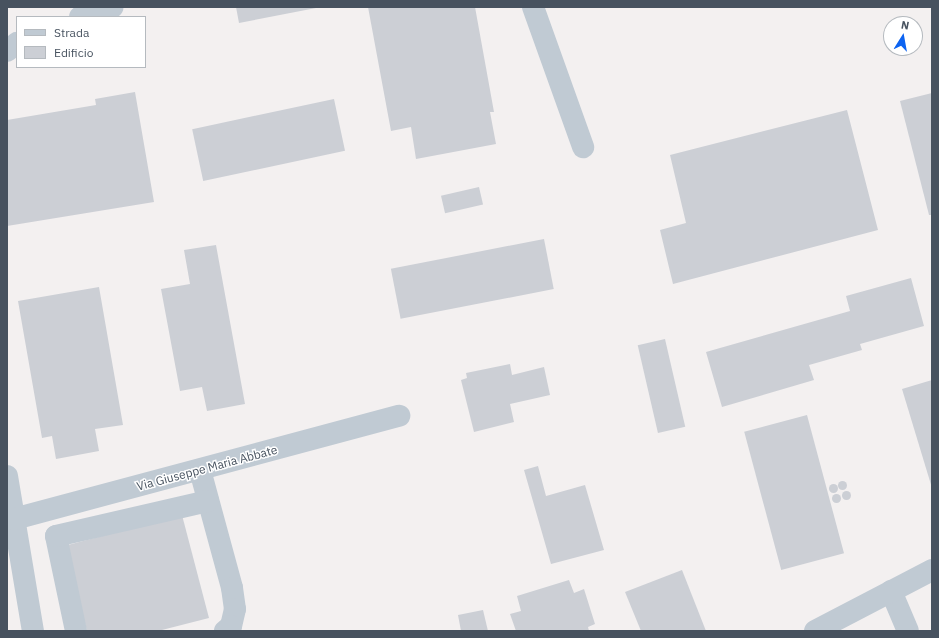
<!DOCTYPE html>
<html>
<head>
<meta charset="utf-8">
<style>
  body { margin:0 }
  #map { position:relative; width:939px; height:638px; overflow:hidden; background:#f3f0f0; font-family:"IBM Plex Sans",sans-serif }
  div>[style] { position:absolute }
  .building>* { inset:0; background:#cccfd5; transform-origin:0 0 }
  .round { border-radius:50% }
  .minor>* { height:22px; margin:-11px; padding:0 11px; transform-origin:11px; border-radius:11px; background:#c0cad3 }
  span { translate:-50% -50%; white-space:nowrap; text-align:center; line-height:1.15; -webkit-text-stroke:3px #fff; paint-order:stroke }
  .street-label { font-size:12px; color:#47525f }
  .frame { position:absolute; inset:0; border:8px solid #47525f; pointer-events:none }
  .legend { position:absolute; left:16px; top:16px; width:130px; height:52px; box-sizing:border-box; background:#fff; border:1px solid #b5babf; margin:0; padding:5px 7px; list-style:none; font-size:12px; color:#47525f }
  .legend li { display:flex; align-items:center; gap:8px; height:20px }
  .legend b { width:20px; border:1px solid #b5babf }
  .north { position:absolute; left:883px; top:16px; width:40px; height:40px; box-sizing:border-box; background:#fff; border:1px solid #b5babf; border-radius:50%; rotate:11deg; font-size:11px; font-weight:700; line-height:16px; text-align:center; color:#47525f }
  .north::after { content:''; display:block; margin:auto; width:14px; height:18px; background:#0c63f1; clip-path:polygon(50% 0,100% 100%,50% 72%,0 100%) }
</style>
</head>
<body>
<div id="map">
  <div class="building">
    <i style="clip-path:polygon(236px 7px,316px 7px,316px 8px,239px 23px)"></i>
    <i style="clip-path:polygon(368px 7px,475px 7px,494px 112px,490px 112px,496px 144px,416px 159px,411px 127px,391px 131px)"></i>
    <i style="clip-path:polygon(135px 92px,154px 202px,7px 226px,7px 120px,96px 105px,95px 99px)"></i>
    <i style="clip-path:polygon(932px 93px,932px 215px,929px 215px,900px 101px)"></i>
    <i style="left:334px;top:99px;width:53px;height:145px;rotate:78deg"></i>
    <i style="clip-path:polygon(847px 110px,878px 230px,673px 284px,660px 230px,686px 223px,670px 155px)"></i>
    <i style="left:479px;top:187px;width:18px;height:39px;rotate:77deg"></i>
    <i style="left:544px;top:239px;width:51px;height:156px;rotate:79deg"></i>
    <i style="clip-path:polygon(216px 245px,245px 404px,207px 411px,202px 387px,180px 391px,161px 289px,190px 284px,184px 250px)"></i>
    <i style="clip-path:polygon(911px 278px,924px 326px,860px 344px,862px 350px,809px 365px,814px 380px,722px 407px,706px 352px,850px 311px,846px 296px)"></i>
    <i style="clip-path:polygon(99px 287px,123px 425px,95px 429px,99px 451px,56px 459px,52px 436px,42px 438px,18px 301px)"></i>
    <i style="left:665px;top:339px;width:90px;height:28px;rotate:77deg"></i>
    <i style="clip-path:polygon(510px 364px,512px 375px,544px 367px,550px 395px,510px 404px,514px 422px,474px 432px,461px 380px,467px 378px,466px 373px)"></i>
    <i style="clip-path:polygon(932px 380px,932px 488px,902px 389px)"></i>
    <i style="left:807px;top:415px;width:143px;height:65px;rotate:75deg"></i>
    <i style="clip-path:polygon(538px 466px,546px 496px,585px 485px,604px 550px,551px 564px,524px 470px)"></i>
    <i class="round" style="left:837.5px;top:480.5px;width:9px;height:9px"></i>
    <i class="round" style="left:828.5px;top:483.5px;width:9px;height:9px"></i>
    <i class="round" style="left:841.5px;top:490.5px;width:9px;height:9px"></i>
    <i class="round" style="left:831.5px;top:493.5px;width:9px;height:9px"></i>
    <i style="clip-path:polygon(182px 515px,209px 618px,158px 631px,87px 631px,64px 546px)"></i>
    <i style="clip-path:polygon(682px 570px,706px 631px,641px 631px,625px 592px)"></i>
    <i style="clip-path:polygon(569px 580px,574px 593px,584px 589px,595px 624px,588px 627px,589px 631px,516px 631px,510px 614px,521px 611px,517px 596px)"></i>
    <i style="clip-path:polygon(483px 610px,488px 631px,461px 631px,458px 615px)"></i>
  </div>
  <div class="minor">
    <i style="left:533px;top:7px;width:149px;rotate:70.3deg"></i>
    <i style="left:80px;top:17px;width:34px;rotate:-17deg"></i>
    <i style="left:7px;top:51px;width:13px;rotate:-39deg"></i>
    <i style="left:200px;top:470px;width:122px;rotate:74.8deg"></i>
    <i style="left:232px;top:588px;width:21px;rotate:82deg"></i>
    <i style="left:235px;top:609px;width:17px;rotate:103deg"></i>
    <i style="left:231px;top:626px;width:8px;rotate:140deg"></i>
    <i style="left:7px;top:476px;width:157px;rotate:80.5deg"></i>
    <i style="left:14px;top:519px;width:399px;rotate:-15deg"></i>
    <i style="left:891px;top:591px;width:43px;rotate:67deg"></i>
    <i style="left:76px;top:631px;width:97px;rotate:-101.9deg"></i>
    <i style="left:56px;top:536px;width:156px;rotate:-13deg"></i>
    <i style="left:815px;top:631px;width:132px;rotate:-27.5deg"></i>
  </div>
  <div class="street-label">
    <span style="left:207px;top:468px;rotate:-15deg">Via Giuseppe Maria Abbate</span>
  </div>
  <div class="frame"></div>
  <ul class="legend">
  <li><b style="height:5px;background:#c0cad3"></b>Strada</li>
  <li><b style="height:11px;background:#cccfd5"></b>Edificio</li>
  </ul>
  <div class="north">N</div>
</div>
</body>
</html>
